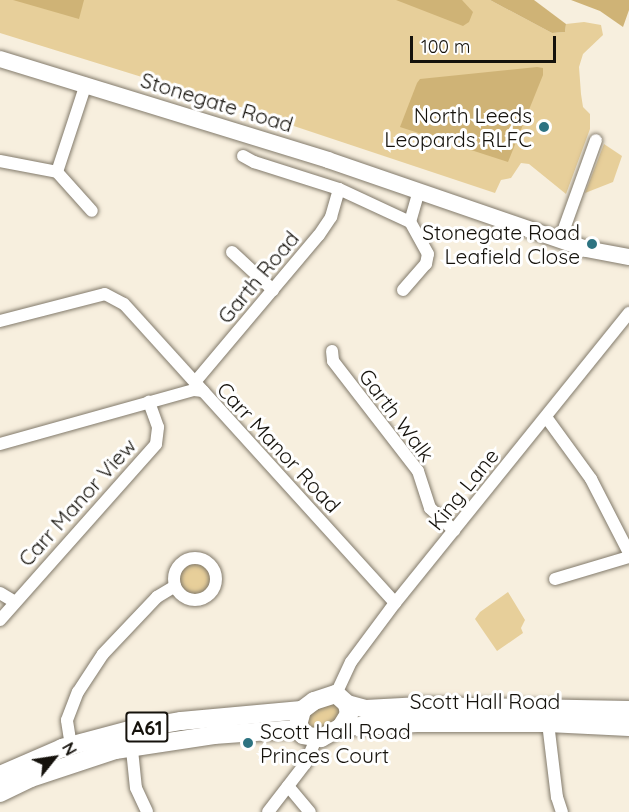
<!DOCTYPE html>
<html>
<head>
<meta charset="utf-8">
<style>
  body { margin:0 }
  #map { position:relative; width:629px; height:812px; overflow:hidden; background:#f7efde; font-family:Quicksand,sans-serif }
  div>[style] { position:absolute }
  .green>* { inset:0; background:#e7cf9a }
  .round { border-radius:50% }
  .forest>* { inset:0; background:#cfb376 }
  .roads { filter:drop-shadow(0 0 2px #827a6b) drop-shadow(0 0 2px #827a6b) }
  .minor>* { height:12px; margin:-6px; padding:0 6px; transform-origin:6px; border-radius:6px; background:#fff }
  .minor>.ring { margin:-6px; padding:0; box-sizing:content-box; background:none; border:12px solid #fff; border-radius:50% }
  .major>* { height:16px; margin:-8px; padding:0 8px; transform-origin:8px; border-radius:8px; background:#fff }
  .highway>* { height:18px; margin:-9px; padding:0 9px; transform-origin:9px; border-radius:9px; background:#fff }
  .dots>* { width:16px; height:16px; translate:-50% -50%; box-sizing:border-box; border:3px solid #fff; border-radius:50% }
  span { translate:-50% -50%; white-space:nowrap; text-align:center; line-height:1.15; -webkit-text-stroke:6px #fff; paint-order:stroke }
  .shield-label span { padding:2px 4px; background:#fff; border:2px solid; border-radius:4px; -webkit-text-stroke-width:0 }
  .shield-label { font-size:20px; color:#15120c; font-weight:700 }
  .street-label { font-size:21px; color:#15120c }
  .poi-label { font-size:21px; color:#15120c }
  .right { translate:-100% -50%; text-align:right }
  .left { translate:0 -50%; text-align:left }
  .north { position:absolute; left:24px; top:728px; width:60px; height:60px; -webkit-text-stroke:4px #fff; paint-order:stroke; rotate:60deg; font-size:16px; font-weight:700; line-height:24px; text-align:center; color:#15120c }
  .north::after { content:''; display:block; margin:auto; width:21px; height:27px; background:#15120c; clip-path:polygon(50% 0,100% 100%,50% 72%,0 100%) }
  .scale { position:absolute; left:410px; top:36px; width:146px; height:27px; box-sizing:border-box; border:3px solid #15120c; border-top:0; padding-left:8px; font-size:18px; line-height:21px; white-space:nowrap; color:#15120c; -webkit-text-stroke:4px #fff; paint-order:stroke }
</style>
</head>
<body>
<div id="map">
  <div class="green">
    <i style="clip-path:polygon(0 0,490px 0,552px 33px,565px 32px,566px 24px,584px 22px,601px 25px,603px 35px,583px 54px,579px 67px,581px 94px,583px 107px,590px 114px,590px 129px,566px 194px,529px 164px,521px 163px,511px 178px,501px 180px,495px 193px,216px 100px,0 33px)"></i>
    <i style="clip-path:polygon(604px 144px,622px 156px,613px 182px,585px 193px)"></i>
    <i class="round" style="left:179px;top:562px;width:34px;height:34px"></i>
    <i style="clip-path:polygon(508px 592px,525px 620px,521px 628px,523px 633px,497px 651px,475px 619px,480px 612px)"></i>
    <i style="clip-path:polygon(335px 703px,342px 714px,332px 729px,308px 729px,307px 718px,311px 713px,320px 707px)"></i>
  </div>
  <div class="forest">
    <i style="clip-path:polygon(13px 0,84px 0,79px 19px)"></i>
    <i style="clip-path:polygon(396px 0,462px 0,473px 12px,469px 22px,463px 26px)"></i>
    <i style="clip-path:polygon(490px 0,534px 0,566px 24px,565px 32px,552px 33px)"></i>
    <i style="clip-path:polygon(571px 0,629px 0,629px 10px,623px 27px,600px 11px)"></i>
    <i style="clip-path:polygon(537px 67px,543px 68px,543px 75px,508px 162px,400px 127px,417px 83px,420px 79px)"></i>
  </div>
  <div class="roads">
    <div class="minor">
      <i style="left:243px;top:156px;width:13px;rotate:29deg"></i>
      <i style="left:254px;top:162px;width:89px;rotate:17.6deg"></i>
      <i style="left:339px;top:189px;width:78px;rotate:24.9deg"></i>
      <i style="left:410px;top:222px;width:32px;rotate:-74deg"></i>
      <i style="left:0;top:161px;width:58px;rotate:10.9deg"></i>
      <i style="left:57px;top:172px;width:52px;rotate:48.1deg"></i>
      <i style="left:57px;top:172px;width:93px;rotate:-71.8deg"></i>
      <i style="left:560px;top:240px;width:106px;rotate:-70.2deg"></i>
      <i style="left:232px;top:252px;width:56px;rotate:42.8deg"></i>
      <i style="left:403px;top:290px;width:35px;rotate:-49deg"></i>
      <i style="left:426px;top:264px;width:10px;rotate:-79deg"></i>
      <i style="left:428px;top:254px;width:37px;rotate:-119deg"></i>
      <i style="left:0;top:321px;width:108px;rotate:-14.4deg"></i>
      <i style="left:105px;top:294px;width:21px;rotate:28deg"></i>
      <i style="left:124px;top:304px;width:118px;rotate:47.8deg"></i>
      <i style="left:332px;top:351px;width:10px;rotate:84deg"></i>
      <i style="left:333px;top:361px;width:139px;rotate:52.3deg"></i>
      <i style="left:418px;top:471px;width:39px;rotate:72deg"></i>
      <i style="left:430px;top:508px;width:33px;rotate:43deg"></i>
      <i style="left:195px;top:382px;width:192px;rotate:-49.9deg"></i>
      <i style="left:319px;top:235px;width:22px;rotate:-56deg"></i>
      <i style="left:331px;top:217px;width:29px;rotate:-74deg"></i>
      <i style="left:546px;top:417px;width:77px;rotate:54deg"></i>
      <i style="left:591px;top:479px;width:83px;rotate:62.8deg"></i>
      <i style="left:0;top:444px;width:201px;rotate:-15.6deg"></i>
      <i style="left:194px;top:390px;width:9px;rotate:6deg"></i>
      <i style="left:203px;top:391px;width:286px;rotate:47.8deg"></i>
      <i class="ring" style="left:174px;top:558px;width:30px;height:30px"></i>
      <i style="left:555px;top:579px;width:77px;rotate:-16.6deg"></i>
      <i style="left:0;top:593px;width:17px;rotate:31deg"></i>
      <i style="left:0;top:620px;width:235px;rotate:-48.4deg"></i>
      <i style="left:156px;top:444px;width:17px;rotate:-83deg"></i>
      <i style="left:158px;top:427px;width:27px;rotate:-110deg"></i>
      <i style="left:336px;top:694px;width:35px;rotate:-65deg"></i>
      <i style="left:351px;top:662px;width:74px;rotate:-53.3deg"></i>
      <i style="left:395px;top:603px;width:373px;rotate:-51.1deg"></i>
      <i style="left:548px;top:723px;width:75px;rotate:83.1deg"></i>
      <i style="left:557px;top:797px;width:16px;rotate:72deg"></i>
      <i style="left:131px;top:740px;width:48px;rotate:84.1deg"></i>
      <i style="left:136px;top:788px;width:26px;rotate:65deg"></i>
      <i style="left:71px;top:746px;width:26px;rotate:-99deg"></i>
      <i style="left:67px;top:720px;width:30px;rotate:-69deg"></i>
      <i style="left:78px;top:692px;width:45px;rotate:-56.7deg"></i>
      <i style="left:103px;top:654px;width:79px;rotate:-46.5deg"></i>
      <i style="left:157px;top:597px;width:21px;rotate:-31deg"></i>
      <i style="left:288px;top:786px;width:34px;rotate:50deg"></i>
      <i style="left:268px;top:812px;width:61px;rotate:-52.4deg"></i>
      <i style="left:305px;top:764px;width:27px;rotate:-66deg"></i>
    </div>
    <div class="major">
      <i style="left:0;top:59px;width:343px;rotate:17.1deg"></i>
      <i style="left:328px;top:160px;width:273px;rotate:19deg"></i>
      <i style="left:586px;top:249px;width:44px;rotate:10.5deg"></i>
    </div>
    <div class="highway">
      <i style="left:336px;top:694px;width:15px;rotate:42deg"></i>
      <i style="left:347px;top:704px;width:10px;rotate:79deg"></i>
      <i style="left:349px;top:714px;width:15px;rotate:122deg"></i>
      <i style="left:341px;top:727px;width:23px;rotate:151deg"></i>
      <i style="left:321px;top:738px;width:18px;rotate:-171deg"></i>
      <i style="left:303px;top:735px;width:8px;rotate:-135deg"></i>
      <i style="left:297px;top:729px;width:20px;rotate:-75deg"></i>
      <i style="left:302px;top:710px;width:15px;rotate:-37deg"></i>
      <i style="left:314px;top:701px;width:23px;rotate:-18deg"></i>
      <i style="left:347px;top:704px;width:20px;rotate:15deg"></i>
      <i style="left:366px;top:709px;width:55px;rotate:-3.1deg"></i>
      <i style="left:421px;top:706px;width:208px;rotate:1.1deg"></i>
      <i style="left:341px;top:727px;width:76px;rotate:-3deg"></i>
      <i style="left:417px;top:723px;width:131px"></i>
      <i style="left:548px;top:723px;width:81px;rotate:2.8deg"></i>
      <i style="left:0;top:775px;width:68px;rotate:-23.5deg"></i>
      <i style="left:62px;top:748px;width:69px;rotate:-15deg"></i>
      <i style="left:129px;top:730px;width:53px;rotate:-9.8deg"></i>
      <i style="left:181px;top:721px;width:121px;rotate:-5.2deg"></i>
      <i style="left:0;top:793px;width:34px;rotate:-26deg"></i>
      <i style="left:31px;top:778px;width:89px;rotate:-18.4deg"></i>
      <i style="left:115px;top:750px;width:100px;rotate:-8.6deg"></i>
      <i style="left:214px;top:735px;width:83px;rotate:-4.1deg"></i>
    </div>
  </div>
  <div class="dots">
    <i style="left:544px;top:127px;background:#2d7381"></i>
    <i style="left:592px;top:244px;background:#2d7381"></i>
    <i style="left:248px;top:743px;background:#2d7381"></i>
  </div>
  <div class="shield-label">
    <span style="left:147px;top:727px">A61</span>
  </div>
  <div class="street-label">
    <span style="left:217px;top:102px;rotate:17deg">Stonegate Road</span>
    <span style="left:258px;top:277px;rotate:-50deg">Garth Road</span>
    <span style="left:397px;top:415px;rotate:53deg">Garth Walk</span>
    <span style="left:279px;top:447px;rotate:47deg">Carr Manor Road</span>
    <span style="left:463px;top:489px;rotate:-51deg">King Lane</span>
    <span style="left:77px;top:502px;rotate:-48deg">Carr Manor View</span>
    <span style="left:485px;top:701px">Scott Hall Road</span>
  </div>
  <div class="poi-label">
    <span class="right" style="left:532px;top:127px">North Leeds<br>Leopards RLFC</span>
    <span class="right" style="left:580px;top:244px">Stonegate Road<br>Leafield Close</span>
    <span class="left" style="left:260px;top:743px">Scott Hall Road<br>Princes Court</span>
  </div>
  <div class="north">N</div>
  <div class="scale">100 m</div>
</div>
</body>
</html>
